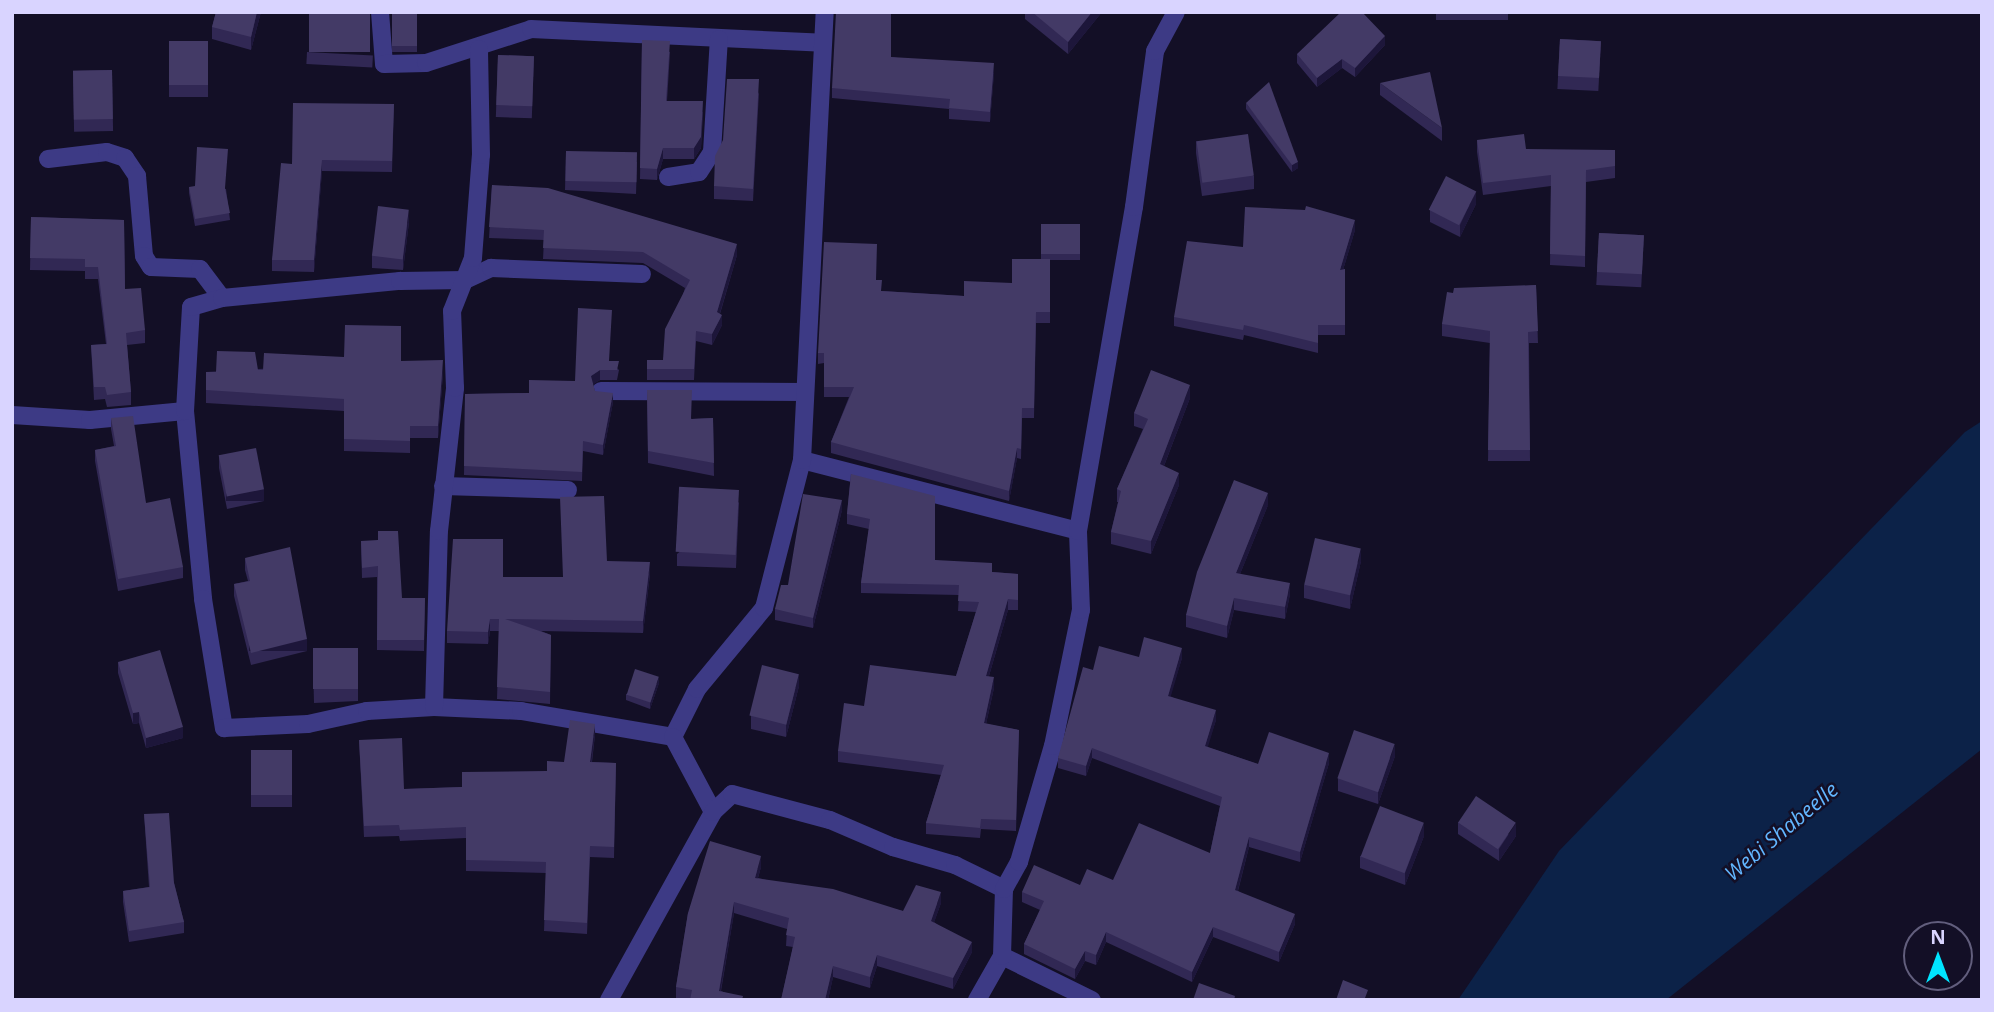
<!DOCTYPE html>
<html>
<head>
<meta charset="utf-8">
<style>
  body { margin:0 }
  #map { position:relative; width:1994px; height:1012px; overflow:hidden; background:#130f26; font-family:"Open Sans",sans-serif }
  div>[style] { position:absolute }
  .water>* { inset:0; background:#0c2248 }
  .street>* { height:18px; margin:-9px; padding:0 9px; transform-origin:9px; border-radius:9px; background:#3d3a85 }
  .wall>* { inset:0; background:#312854; transform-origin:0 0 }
  .shaded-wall>* { inset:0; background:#1d163a; transform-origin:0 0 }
  .building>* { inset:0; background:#433a66; transform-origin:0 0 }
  span { translate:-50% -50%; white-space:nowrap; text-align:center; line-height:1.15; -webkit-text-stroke:5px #130f26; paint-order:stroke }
  .water-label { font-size:21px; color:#62b6ff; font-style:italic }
  .frame { position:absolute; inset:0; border:14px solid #d9d4ff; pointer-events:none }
  .north { position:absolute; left:1903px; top:921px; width:70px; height:70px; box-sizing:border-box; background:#130f26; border:2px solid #625e7d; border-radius:50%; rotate:0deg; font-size:19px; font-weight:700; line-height:28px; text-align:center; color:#d9d4ff }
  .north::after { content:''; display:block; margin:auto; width:24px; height:32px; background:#00e5ff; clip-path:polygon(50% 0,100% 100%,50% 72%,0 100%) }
</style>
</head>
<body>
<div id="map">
  <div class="water">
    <i style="clip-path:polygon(1982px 421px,1982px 749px,1666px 1000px,1458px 1000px,1559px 851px,1965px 432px)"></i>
  </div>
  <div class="street">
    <i style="left:380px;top:12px;width:52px;rotate:85.6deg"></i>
    <i style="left:384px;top:64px;width:42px;rotate:-1.4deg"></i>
    <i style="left:426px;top:63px;width:110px;rotate:-17.9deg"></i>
    <i style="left:531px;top:29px;width:292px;rotate:2.7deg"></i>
    <i style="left:48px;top:159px;width:59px;rotate:-6.8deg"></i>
    <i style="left:107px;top:152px;width:19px;rotate:18deg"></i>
    <i style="left:125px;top:158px;width:22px;rotate:56deg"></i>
    <i style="left:137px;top:176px;width:80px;rotate:85deg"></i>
    <i style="left:144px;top:256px;width:13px;rotate:58deg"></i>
    <i style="left:151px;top:267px;width:49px;rotate:2.3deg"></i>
    <i style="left:200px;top:269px;width:36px;rotate:53deg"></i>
    <i style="left:668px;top:177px;width:31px;rotate:-9deg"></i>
    <i style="left:699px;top:172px;width:24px;rotate:-57deg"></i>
    <i style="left:712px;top:152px;width:113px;rotate:-86.5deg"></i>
    <i style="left:601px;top:391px;width:203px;rotate:0.3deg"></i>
    <i style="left:185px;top:411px;width:189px;rotate:84.5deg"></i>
    <i style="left:203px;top:599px;width:131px;rotate:80.8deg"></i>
    <i style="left:224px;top:728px;width:84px;rotate:-2.7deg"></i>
    <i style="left:308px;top:724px;width:60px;rotate:-12.4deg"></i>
    <i style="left:367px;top:711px;width:67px;rotate:-3.4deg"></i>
    <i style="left:434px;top:707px;width:87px;rotate:2.6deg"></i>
    <i style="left:521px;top:711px;width:154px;rotate:9.7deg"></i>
    <i style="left:12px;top:415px;width:78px;rotate:3.7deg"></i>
    <i style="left:90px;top:420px;width:95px;rotate:-5.4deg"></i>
    <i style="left:185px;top:411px;width:104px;rotate:-86.7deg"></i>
    <i style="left:191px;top:307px;width:32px;rotate:-16deg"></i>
    <i style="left:222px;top:298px;width:179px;rotate:-5.5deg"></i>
    <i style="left:400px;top:281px;width:65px;rotate:-0.9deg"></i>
    <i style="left:465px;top:280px;width:29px;rotate:-25deg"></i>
    <i style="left:491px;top:268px;width:151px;rotate:2.3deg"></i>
    <i style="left:802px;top:460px;width:285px;rotate:14.4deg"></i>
    <i style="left:443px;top:486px;width:125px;rotate:1.8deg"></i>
    <i style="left:434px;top:707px;width:176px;rotate:-88.4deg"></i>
    <i style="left:439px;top:531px;width:144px;rotate:-83.6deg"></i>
    <i style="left:455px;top:388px;width:77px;rotate:-92.2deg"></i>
    <i style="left:452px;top:311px;width:57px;rotate:-68.4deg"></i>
    <i style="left:473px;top:258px;width:103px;rotate:-85.6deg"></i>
    <i style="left:481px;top:155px;width:106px;rotate:-91.1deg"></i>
    <i style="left:673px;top:737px;width:54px;rotate:-63.4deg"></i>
    <i style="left:697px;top:689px;width:105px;rotate:-50.4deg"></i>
    <i style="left:764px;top:608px;width:153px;rotate:-75.6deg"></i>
    <i style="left:802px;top:460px;width:449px;rotate:-87.1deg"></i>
    <i style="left:673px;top:737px;width:85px;rotate:61.9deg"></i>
    <i style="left:1002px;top:956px;width:100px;rotate:26.1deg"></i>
    <i style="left:609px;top:1000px;width:215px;rotate:-61deg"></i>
    <i style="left:713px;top:812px;width:26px;rotate:-43deg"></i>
    <i style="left:732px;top:794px;width:101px;rotate:14.9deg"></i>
    <i style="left:830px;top:820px;width:69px;rotate:23.2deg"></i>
    <i style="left:893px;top:847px;width:65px;rotate:16.2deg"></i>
    <i style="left:955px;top:865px;width:55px;rotate:26.1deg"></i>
    <i style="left:977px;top:1000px;width:51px;rotate:-60.4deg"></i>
    <i style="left:1002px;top:956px;width:67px;rotate:-88.3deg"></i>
    <i style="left:1004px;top:889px;width:31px;rotate:-61deg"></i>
    <i style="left:1019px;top:862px;width:121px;rotate:-73.7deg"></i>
    <i style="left:1053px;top:746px;width:139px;rotate:-78.4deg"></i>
    <i style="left:1081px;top:610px;width:79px;rotate:-92.2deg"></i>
    <i style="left:1078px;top:531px;width:329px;rotate:-80.2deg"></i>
    <i style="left:1134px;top:207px;width:157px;rotate:-82.3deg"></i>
    <i style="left:1155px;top:51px;width:44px;rotate:-61.7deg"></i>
  </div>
  <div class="wall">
    <i style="clip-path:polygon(216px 12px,261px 12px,251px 50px,212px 39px,212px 27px)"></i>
    <i style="left:392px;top:12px;width:25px;height:40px"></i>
    <i style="clip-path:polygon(1025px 12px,1102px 12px,1068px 54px,1025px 19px)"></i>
    <i style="left:1436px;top:12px;width:72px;height:8px"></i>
    <i style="left:1560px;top:39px;width:41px;height:50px;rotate:3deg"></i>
    <i style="clip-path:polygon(642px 40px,670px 52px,667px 101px,703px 112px,701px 148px,694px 159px,663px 159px,657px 180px,640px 179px)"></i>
    <i style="left:169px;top:41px;width:39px;height:56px"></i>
    <i style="clip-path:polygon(1385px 45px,1355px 77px,1342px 68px,1317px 87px,1297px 63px,1297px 54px)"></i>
    <i style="left:307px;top:52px;width:66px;height:12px;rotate:3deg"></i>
    <i style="left:498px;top:55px;width:36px;height:62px;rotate:2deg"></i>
    <i style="clip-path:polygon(891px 57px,994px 73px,990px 122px,949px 119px,949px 109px,832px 98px,832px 88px)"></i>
    <i style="left:112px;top:70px;width:61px;height:39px;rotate:89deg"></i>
    <i style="clip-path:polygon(1380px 83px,1442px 128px,1442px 141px,1380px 95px)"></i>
    <i style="clip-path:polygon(759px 92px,753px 201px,714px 199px,714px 186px)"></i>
    <i style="clip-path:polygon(1246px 103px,1298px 168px,1292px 172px,1246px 109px)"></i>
    <i style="clip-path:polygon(394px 104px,392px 172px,322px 171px,314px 272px,272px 271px,272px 260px,292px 164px)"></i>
    <i style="clip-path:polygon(1477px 140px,1615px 166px,1615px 178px,1586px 182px,1585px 267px,1550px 265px,1551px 186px,1483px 195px,1477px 152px)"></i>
    <i style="clip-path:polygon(1196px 141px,1254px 176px,1254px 189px,1202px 196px,1196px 153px)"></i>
    <i style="clip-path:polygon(566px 151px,637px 162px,636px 194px,565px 190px)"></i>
    <i style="clip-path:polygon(492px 185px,737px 255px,720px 314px,722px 325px,712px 345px,696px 341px,694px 380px,647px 380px,647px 360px,663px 360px,685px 288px,643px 263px,543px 259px,544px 240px,489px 238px)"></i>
    <i style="clip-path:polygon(189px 187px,226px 189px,230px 220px,195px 226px,189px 193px)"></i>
    <i style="clip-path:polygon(1476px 204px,1460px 237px,1430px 222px,1430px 210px)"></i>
    <i style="clip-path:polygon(31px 217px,124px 220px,125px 289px,145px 330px,145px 343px,127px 345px,131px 392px,131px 405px,107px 407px,105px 399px,94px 400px,91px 345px,106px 344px,98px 279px,85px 279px,85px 271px,30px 270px)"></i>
    <i style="clip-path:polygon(409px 222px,403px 270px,372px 268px,372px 256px)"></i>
    <i style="clip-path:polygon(1041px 224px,1080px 224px,1080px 260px,1050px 260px,1050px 323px,1036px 323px,1034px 418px,1022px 418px,1021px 459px,1017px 458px,1009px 501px,831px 453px,831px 442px,849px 397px,824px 397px,824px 363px,818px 364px,818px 353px,882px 291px,964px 296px,1012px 283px,1041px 259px)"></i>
    <i style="clip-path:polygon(1355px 230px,1343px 270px,1345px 269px,1345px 335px,1318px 335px,1318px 353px,1244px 335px,1243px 340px,1174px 326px,1174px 317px,1243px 247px)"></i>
    <i style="left:1599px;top:233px;width:45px;height:52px;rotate:3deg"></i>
    <i style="clip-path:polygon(1536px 285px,1538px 343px,1529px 343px,1530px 461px,1488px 461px,1490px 343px,1442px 336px,1442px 324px,1453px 293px)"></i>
    <i style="clip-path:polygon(401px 361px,443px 373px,438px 438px,410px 438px,410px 453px,344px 451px,344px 411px,206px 403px,206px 372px)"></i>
    <i style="clip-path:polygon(610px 361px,619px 370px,617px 380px,600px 380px,593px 384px,595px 391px,613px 402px,603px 455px,583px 451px,582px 481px,464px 475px,465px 394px,529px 393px,575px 381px)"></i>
    <i style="clip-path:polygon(647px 390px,692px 419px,713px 418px,714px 476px,648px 463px)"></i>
    <i style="clip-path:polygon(1190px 398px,1164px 466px,1179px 485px,1151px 554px,1111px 544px,1111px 532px,1118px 502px,1117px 502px,1117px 489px,1143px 429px,1134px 426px,1134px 413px)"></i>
    <i style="clip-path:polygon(111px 418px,146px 503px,183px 567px,183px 578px,118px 591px,95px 461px,95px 450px,114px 446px,111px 429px)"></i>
    <i style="clip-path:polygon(219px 455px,264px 501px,227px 509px,219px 468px)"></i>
    <i style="clip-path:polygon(851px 474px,935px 560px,992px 572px,1018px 574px,1018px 610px,1008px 610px,989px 676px,994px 688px,986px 724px,1019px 730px,1016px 831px,981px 829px,980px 838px,926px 834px,926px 823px,941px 775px,838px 762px,838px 751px,864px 706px,956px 676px,976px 612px,958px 611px,959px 595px,861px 593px,861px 583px,869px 529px,847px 524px,847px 514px)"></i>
    <i style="clip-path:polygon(739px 502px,736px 568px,677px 566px,677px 554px)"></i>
    <i style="clip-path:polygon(1268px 505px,1240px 574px,1290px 594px,1285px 619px,1234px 610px,1227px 638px,1186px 627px,1186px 615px)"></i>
    <i style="clip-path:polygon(842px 510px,813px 628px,775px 620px,775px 609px,788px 585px)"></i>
    <i style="clip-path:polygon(361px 541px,402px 598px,425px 598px,424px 651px,377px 650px,377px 577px,362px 578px)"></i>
    <i style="clip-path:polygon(245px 558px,307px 651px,251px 665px,234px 596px,234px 584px,248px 581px,245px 570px)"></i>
    <i style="clip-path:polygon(607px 561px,650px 574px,643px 633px,541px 631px,551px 635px,550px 704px,497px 699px,499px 631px,490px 631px,488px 644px,447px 643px,447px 631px,503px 577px,563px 577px)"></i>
    <i style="clip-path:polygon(1361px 561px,1350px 609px,1304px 598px,1304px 585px)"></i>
    <i style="clip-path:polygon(358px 648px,358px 701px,314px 703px,313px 662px)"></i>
    <i style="clip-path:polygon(1139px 657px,1182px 658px,1170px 696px,1216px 720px,1207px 747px,1258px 764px,1329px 763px,1300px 862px,1249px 847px,1238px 891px,1295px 924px,1279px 962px,1213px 937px,1192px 982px,1106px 942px,1096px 965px,1085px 961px,1075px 979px,1024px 954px,1024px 944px,1040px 910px,1022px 902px,1022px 892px,1080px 885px,1113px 880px,1210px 853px,1220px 806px,1092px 758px,1086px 776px,1058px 768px,1058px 758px,1093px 670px)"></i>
    <i style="clip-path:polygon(118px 662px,183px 738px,146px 748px,139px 723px,133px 724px,118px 673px)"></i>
    <i style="clip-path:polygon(659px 683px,650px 709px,626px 700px,626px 694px)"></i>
    <i style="clip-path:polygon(799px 686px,786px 737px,751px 729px,751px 716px)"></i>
    <i style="clip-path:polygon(595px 735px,592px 762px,616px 763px,614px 858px,590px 857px,587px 934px,544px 931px,546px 873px,466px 871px,466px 838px,400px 841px,399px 836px,364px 837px,359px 740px,404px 789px,462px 787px,547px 771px,564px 762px)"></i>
    <i style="left:251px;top:750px;width:41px;height:57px"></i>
    <i style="clip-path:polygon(1395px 756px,1378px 804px,1338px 791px,1338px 778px)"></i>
    <i style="clip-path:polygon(144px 814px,174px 883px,184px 922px,184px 933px,129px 942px,123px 902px,123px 891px,149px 887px)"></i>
    <i style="clip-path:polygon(1458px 822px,1516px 836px,1499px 861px,1458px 834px)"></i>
    <i style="clip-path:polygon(1424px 836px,1405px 885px,1360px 868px,1360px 856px)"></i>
    <i style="clip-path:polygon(761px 867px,758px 878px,903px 911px,941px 903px,934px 922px,972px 952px,953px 989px,877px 966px,870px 988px,833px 977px,828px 1000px,781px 1000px,793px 947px,786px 946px,787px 929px,734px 913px,721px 991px,743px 1000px,688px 1000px,676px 998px,676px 987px,688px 913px)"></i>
  </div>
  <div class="shaded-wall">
    <i style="clip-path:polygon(257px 12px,261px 12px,251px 50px,251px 37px)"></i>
    <i style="clip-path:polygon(1092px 12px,1102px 12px,1068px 54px,1068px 42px)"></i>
    <i style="clip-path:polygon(1385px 36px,1385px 45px,1355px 77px,1355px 68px)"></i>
    <i style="clip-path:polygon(1342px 59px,1342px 68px,1317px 87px,1317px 78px)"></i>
    <i style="clip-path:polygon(994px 63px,994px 73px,990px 122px,990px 112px)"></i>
    <i style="clip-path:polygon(703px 101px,701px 148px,694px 159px,694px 148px)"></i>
    <i style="clip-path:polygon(663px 148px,663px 159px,657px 180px,657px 169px)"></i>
    <i style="clip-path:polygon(322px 160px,322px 171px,314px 272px,314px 260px)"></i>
    <i style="clip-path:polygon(1298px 162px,1298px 168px,1292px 172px,1292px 165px)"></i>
    <i style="clip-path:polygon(1476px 191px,1476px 204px,1460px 237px,1460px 225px)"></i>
    <i style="clip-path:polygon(409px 210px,409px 222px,403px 270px,403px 257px)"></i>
    <i style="clip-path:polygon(1355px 220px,1355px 230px,1340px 280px,1340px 270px)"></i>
    <i style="clip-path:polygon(737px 244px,737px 255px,717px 323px,717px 312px)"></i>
    <i style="clip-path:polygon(722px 315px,722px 325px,712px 345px,712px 334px)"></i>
    <i style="clip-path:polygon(443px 360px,443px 373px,438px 438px,438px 426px)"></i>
    <i style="clip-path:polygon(600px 370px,600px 380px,591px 386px,591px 376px)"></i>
    <i style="clip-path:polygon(1190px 385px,1190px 398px,1160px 476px,1160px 464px)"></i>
    <i style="clip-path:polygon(613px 393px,613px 402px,603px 455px,603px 445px)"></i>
    <i style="clip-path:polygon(1017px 448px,1017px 458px,1009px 501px,1009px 491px)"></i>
    <i style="clip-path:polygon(1179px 473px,1179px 485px,1151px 554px,1151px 541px)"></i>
    <i style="left:264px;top:489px;width:12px;height:38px;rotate:90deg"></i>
    <i style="clip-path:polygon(1268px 493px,1268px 505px,1236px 584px,1236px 573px)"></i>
    <i style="clip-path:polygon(842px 500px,842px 510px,813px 628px,813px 618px)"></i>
    <i style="clip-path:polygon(1361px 549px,1361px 561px,1350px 609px,1350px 596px)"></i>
    <i style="clip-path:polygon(650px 562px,650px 574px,643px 633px,643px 621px)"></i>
    <i style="clip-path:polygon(1290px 583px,1290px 594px,1285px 619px,1285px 607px)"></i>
    <i style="clip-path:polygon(1234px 598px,1234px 610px,1227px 638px,1227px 626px)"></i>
    <i style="clip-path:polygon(1008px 599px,1008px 610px,986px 686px,986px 676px)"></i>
    <i style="clip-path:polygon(490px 619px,490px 631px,488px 644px,488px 632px)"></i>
    <i style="left:307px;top:639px;width:12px;height:58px;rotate:90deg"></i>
    <i style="clip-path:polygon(1182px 648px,1182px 658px,1168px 706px,1168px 696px)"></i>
    <i style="clip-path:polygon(799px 674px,799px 686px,786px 737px,786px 725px)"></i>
    <i style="clip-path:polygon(659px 677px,659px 683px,650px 709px,650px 703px)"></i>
    <i style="clip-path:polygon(994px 677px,994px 688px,984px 733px,984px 723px)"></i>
    <i style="clip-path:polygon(1216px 710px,1216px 720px,1205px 757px,1205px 746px)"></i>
    <i style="clip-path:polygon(139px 712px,139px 723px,133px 724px,133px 713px)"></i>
    <i style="clip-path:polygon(595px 724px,595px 735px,590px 773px,590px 762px)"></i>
    <i style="clip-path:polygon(183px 727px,183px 738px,146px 748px,146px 738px)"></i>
    <i style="clip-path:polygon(1395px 744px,1395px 756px,1378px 804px,1378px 792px)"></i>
    <i style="clip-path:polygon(1092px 748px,1092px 758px,1086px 776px,1086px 766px)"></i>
    <i style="clip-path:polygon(1329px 753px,1329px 763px,1300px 862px,1300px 852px)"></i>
    <i style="clip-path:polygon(1424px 823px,1424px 836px,1405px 885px,1405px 873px)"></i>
    <i style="clip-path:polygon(1516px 823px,1516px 836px,1499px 861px,1499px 849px)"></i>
    <i style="clip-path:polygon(1249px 837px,1249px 847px,1235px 901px,1235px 890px)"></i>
    <i style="clip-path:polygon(761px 856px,761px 867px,755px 888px,755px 878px)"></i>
    <i style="clip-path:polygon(941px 892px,941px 903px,931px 931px,931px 921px)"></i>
    <i style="clip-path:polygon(734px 902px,734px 913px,719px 1000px,719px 991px)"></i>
    <i style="clip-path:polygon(1295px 914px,1295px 924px,1279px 962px,1279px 952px)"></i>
    <i style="clip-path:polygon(1213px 927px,1213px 937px,1192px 982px,1192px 972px)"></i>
    <i style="clip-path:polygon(1106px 932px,1106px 942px,1096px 965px,1096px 955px)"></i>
    <i style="clip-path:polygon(972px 942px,972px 952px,953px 989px,953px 978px)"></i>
    <i style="clip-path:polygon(1085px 951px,1085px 961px,1075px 979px,1075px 969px)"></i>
    <i style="clip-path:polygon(877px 955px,877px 966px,870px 988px,870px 977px)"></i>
    <i style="clip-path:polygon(833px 966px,833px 977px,828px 1000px,825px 1000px)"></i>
  </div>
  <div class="building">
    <i style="clip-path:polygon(216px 12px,257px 12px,251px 37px,212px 27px)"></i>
    <i style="left:309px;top:12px;width:61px;height:40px"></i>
    <i style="left:392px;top:12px;width:25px;height:34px"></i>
    <i style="clip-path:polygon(836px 12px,891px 12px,891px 57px,994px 63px,990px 112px,949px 108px,950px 99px,832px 88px)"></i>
    <i style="clip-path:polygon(1032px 12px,1092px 12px,1068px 42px)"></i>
    <i style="clip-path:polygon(1341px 12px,1362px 12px,1385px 36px,1355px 68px,1342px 59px,1317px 78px,1297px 54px)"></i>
    <i style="left:1560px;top:39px;width:41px;height:37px;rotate:3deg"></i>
    <i style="clip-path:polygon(642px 40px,670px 41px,666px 101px,703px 101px,701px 137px,694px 148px,663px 148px,657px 169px,640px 168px)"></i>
    <i style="left:169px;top:41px;width:39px;height:44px"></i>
    <i style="left:498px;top:55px;width:36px;height:50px;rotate:2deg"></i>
    <i style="left:112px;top:70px;width:49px;height:39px;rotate:89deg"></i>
    <i style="clip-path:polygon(1430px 72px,1442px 128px,1380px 83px)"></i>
    <i style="clip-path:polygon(727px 79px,759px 79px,753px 189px,714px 186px,715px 156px,723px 140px)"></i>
    <i style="clip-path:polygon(1269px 82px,1298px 162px,1292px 165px,1246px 103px)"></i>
    <i style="clip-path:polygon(293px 103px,394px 104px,392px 161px,322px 160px,314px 260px,272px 260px,281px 163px,292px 164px)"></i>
    <i style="left:1248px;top:134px;width:42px;height:52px;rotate:82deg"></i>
    <i style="clip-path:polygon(1524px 134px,1526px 149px,1615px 150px,1615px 166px,1586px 170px,1585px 256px,1550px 254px,1551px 175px,1483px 183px,1477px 140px)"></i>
    <i style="clip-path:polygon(197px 147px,228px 149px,225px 188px,230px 213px,195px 219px,189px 187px,195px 186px)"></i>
    <i style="left:566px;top:151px;width:71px;height:30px;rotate:1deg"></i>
    <i style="left:1446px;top:176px;width:34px;height:38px;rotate:27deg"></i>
    <i style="clip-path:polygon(492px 185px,548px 188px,737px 244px,717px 312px,722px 315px,712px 334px,696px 331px,694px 369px,647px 369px,647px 360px,663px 360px,665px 329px,690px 280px,643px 252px,543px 248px,544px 230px,489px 227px)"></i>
    <i style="left:378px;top:206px;width:31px;height:50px;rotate:7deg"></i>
    <i style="clip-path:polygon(1306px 206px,1355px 220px,1340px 270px,1345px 269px,1345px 325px,1318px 325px,1318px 343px,1244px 325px,1243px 330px,1174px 317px,1187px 241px,1243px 247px,1245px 207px,1305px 210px)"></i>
    <i style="clip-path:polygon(31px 217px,124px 220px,125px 289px,141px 288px,145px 330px,126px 333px,131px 392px,107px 395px,105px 387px,94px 387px,91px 345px,107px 344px,98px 267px,85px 267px,85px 259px,30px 258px)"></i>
    <i style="left:1041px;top:224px;width:39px;height:30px"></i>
    <i style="left:1599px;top:233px;width:45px;height:39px;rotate:3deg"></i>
    <i style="clip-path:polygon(824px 242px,877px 244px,876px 280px,882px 280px,881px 291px,964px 296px,964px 281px,1012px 283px,1012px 259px,1050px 259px,1050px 312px,1036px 312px,1034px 408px,1022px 408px,1021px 449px,1017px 448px,1009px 491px,831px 442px,854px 387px,824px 387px,824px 353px,818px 353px)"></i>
    <i style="clip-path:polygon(1536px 285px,1538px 331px,1528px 332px,1530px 450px,1488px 450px,1490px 331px,1442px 324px,1447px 292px,1453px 293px,1454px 288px)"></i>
    <i style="clip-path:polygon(578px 308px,612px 310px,609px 361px,619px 361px,617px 370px,600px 370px,591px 376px,595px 391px,613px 393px,603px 445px,583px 441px,582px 472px,464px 466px,465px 394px,529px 393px,529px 380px,575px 381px)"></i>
    <i style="clip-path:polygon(345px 325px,401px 326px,401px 361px,443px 360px,438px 426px,410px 426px,410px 441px,344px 439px,344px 399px,206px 390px,206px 372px,216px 372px,217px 351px,255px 352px,258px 370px,263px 370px,264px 353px,344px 357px)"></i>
    <i style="clip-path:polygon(1151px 370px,1190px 385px,1160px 464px,1179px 473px,1151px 541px,1111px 532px,1121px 491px,1117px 489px,1148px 419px,1134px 413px)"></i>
    <i style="clip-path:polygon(647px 390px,692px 390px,691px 419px,713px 418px,714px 463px,648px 451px)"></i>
    <i style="clip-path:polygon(133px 416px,146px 503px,170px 498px,183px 567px,118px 579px,95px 450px,116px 446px,111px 418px)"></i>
    <i style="left:256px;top:448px;width:42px;height:38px;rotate:79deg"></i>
    <i style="clip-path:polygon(851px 474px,935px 496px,935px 560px,992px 563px,992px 572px,1018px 574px,1018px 600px,1008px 599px,986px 676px,994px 677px,984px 723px,1019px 730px,1016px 820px,981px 819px,980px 828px,926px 823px,944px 765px,838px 751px,844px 703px,864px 706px,870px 665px,956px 676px,979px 602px,958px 601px,959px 585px,861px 583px,870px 519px,847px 514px)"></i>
    <i style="clip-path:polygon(1234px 480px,1268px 493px,1236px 573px,1290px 583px,1285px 607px,1234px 598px,1227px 626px,1186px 615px,1197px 572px)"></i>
    <i style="left:739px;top:490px;width:65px;height:60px;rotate:93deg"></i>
    <i style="clip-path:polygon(803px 494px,842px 500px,813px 618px,775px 609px,781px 585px,788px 585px)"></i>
    <i style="clip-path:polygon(604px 496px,607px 561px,650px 562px,643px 621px,505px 619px,551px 635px,550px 692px,497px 687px,499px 619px,490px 619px,488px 632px,447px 631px,453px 539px,503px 539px,503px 577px,563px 577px,560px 497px)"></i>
    <i style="clip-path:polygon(378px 531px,398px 531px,402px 598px,425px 598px,424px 640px,377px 640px,378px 566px,362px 568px,361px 541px,378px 540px)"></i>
    <i style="left:1315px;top:538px;width:47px;height:48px;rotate:13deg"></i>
    <i style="clip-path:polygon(290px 547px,307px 639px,251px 653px,234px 584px,250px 581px,245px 558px)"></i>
    <i style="clip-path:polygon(1144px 637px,1182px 648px,1168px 696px,1216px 710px,1205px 746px,1258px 764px,1269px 732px,1329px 753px,1300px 852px,1249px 837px,1235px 890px,1295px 914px,1279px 952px,1213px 927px,1192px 972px,1106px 932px,1096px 955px,1085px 951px,1075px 969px,1024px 944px,1044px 901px,1022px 892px,1034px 865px,1080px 885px,1087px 869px,1113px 880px,1139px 823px,1210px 853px,1222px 797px,1092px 748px,1086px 766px,1058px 758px,1083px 667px,1093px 670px,1099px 646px,1139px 657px)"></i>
    <i style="left:358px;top:648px;width:41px;height:45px;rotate:90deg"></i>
    <i style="clip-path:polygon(160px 650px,183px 727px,146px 738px,139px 712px,133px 713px,118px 662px)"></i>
    <i style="left:762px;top:665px;width:38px;height:52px;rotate:14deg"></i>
    <i style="left:635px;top:669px;width:25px;height:27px;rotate:18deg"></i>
    <i style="clip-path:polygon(570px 720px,595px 724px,590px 762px,616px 763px,614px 847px,590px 846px,587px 923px,544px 920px,546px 862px,466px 860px,466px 827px,400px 830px,399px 825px,364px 826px,359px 740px,402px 738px,404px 789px,462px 787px,462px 772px,547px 771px,547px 761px,564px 762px)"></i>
    <i style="left:1354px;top:730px;width:43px;height:51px;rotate:19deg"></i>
    <i style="left:251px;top:750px;width:41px;height:45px"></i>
    <i style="left:1476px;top:796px;width:48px;height:32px;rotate:34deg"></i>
    <i style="left:1380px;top:806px;width:47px;height:54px;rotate:21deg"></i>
    <i style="clip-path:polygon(169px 813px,174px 883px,184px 922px,129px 931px,123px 891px,150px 887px,144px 814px)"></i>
    <i style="clip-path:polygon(710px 841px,761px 856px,755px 878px,833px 889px,903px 911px,916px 885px,941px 892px,931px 921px,972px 942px,953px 978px,877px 955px,870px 977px,833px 966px,825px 1000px,781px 1000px,795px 937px,786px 935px,789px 918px,734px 902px,719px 991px,743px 996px,742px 1000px,690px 1000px,692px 990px,676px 987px,688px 913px)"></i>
    <i style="clip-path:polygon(1343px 980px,1368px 990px,1365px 998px,1368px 1000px,1336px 1000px)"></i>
    <i style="clip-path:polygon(1199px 983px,1235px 996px,1234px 1000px,1193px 1000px)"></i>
  </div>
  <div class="water-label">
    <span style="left:1781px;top:831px;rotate:-40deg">Webi Shabeelle</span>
  </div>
  <div class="frame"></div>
  <div class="north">N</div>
</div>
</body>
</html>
